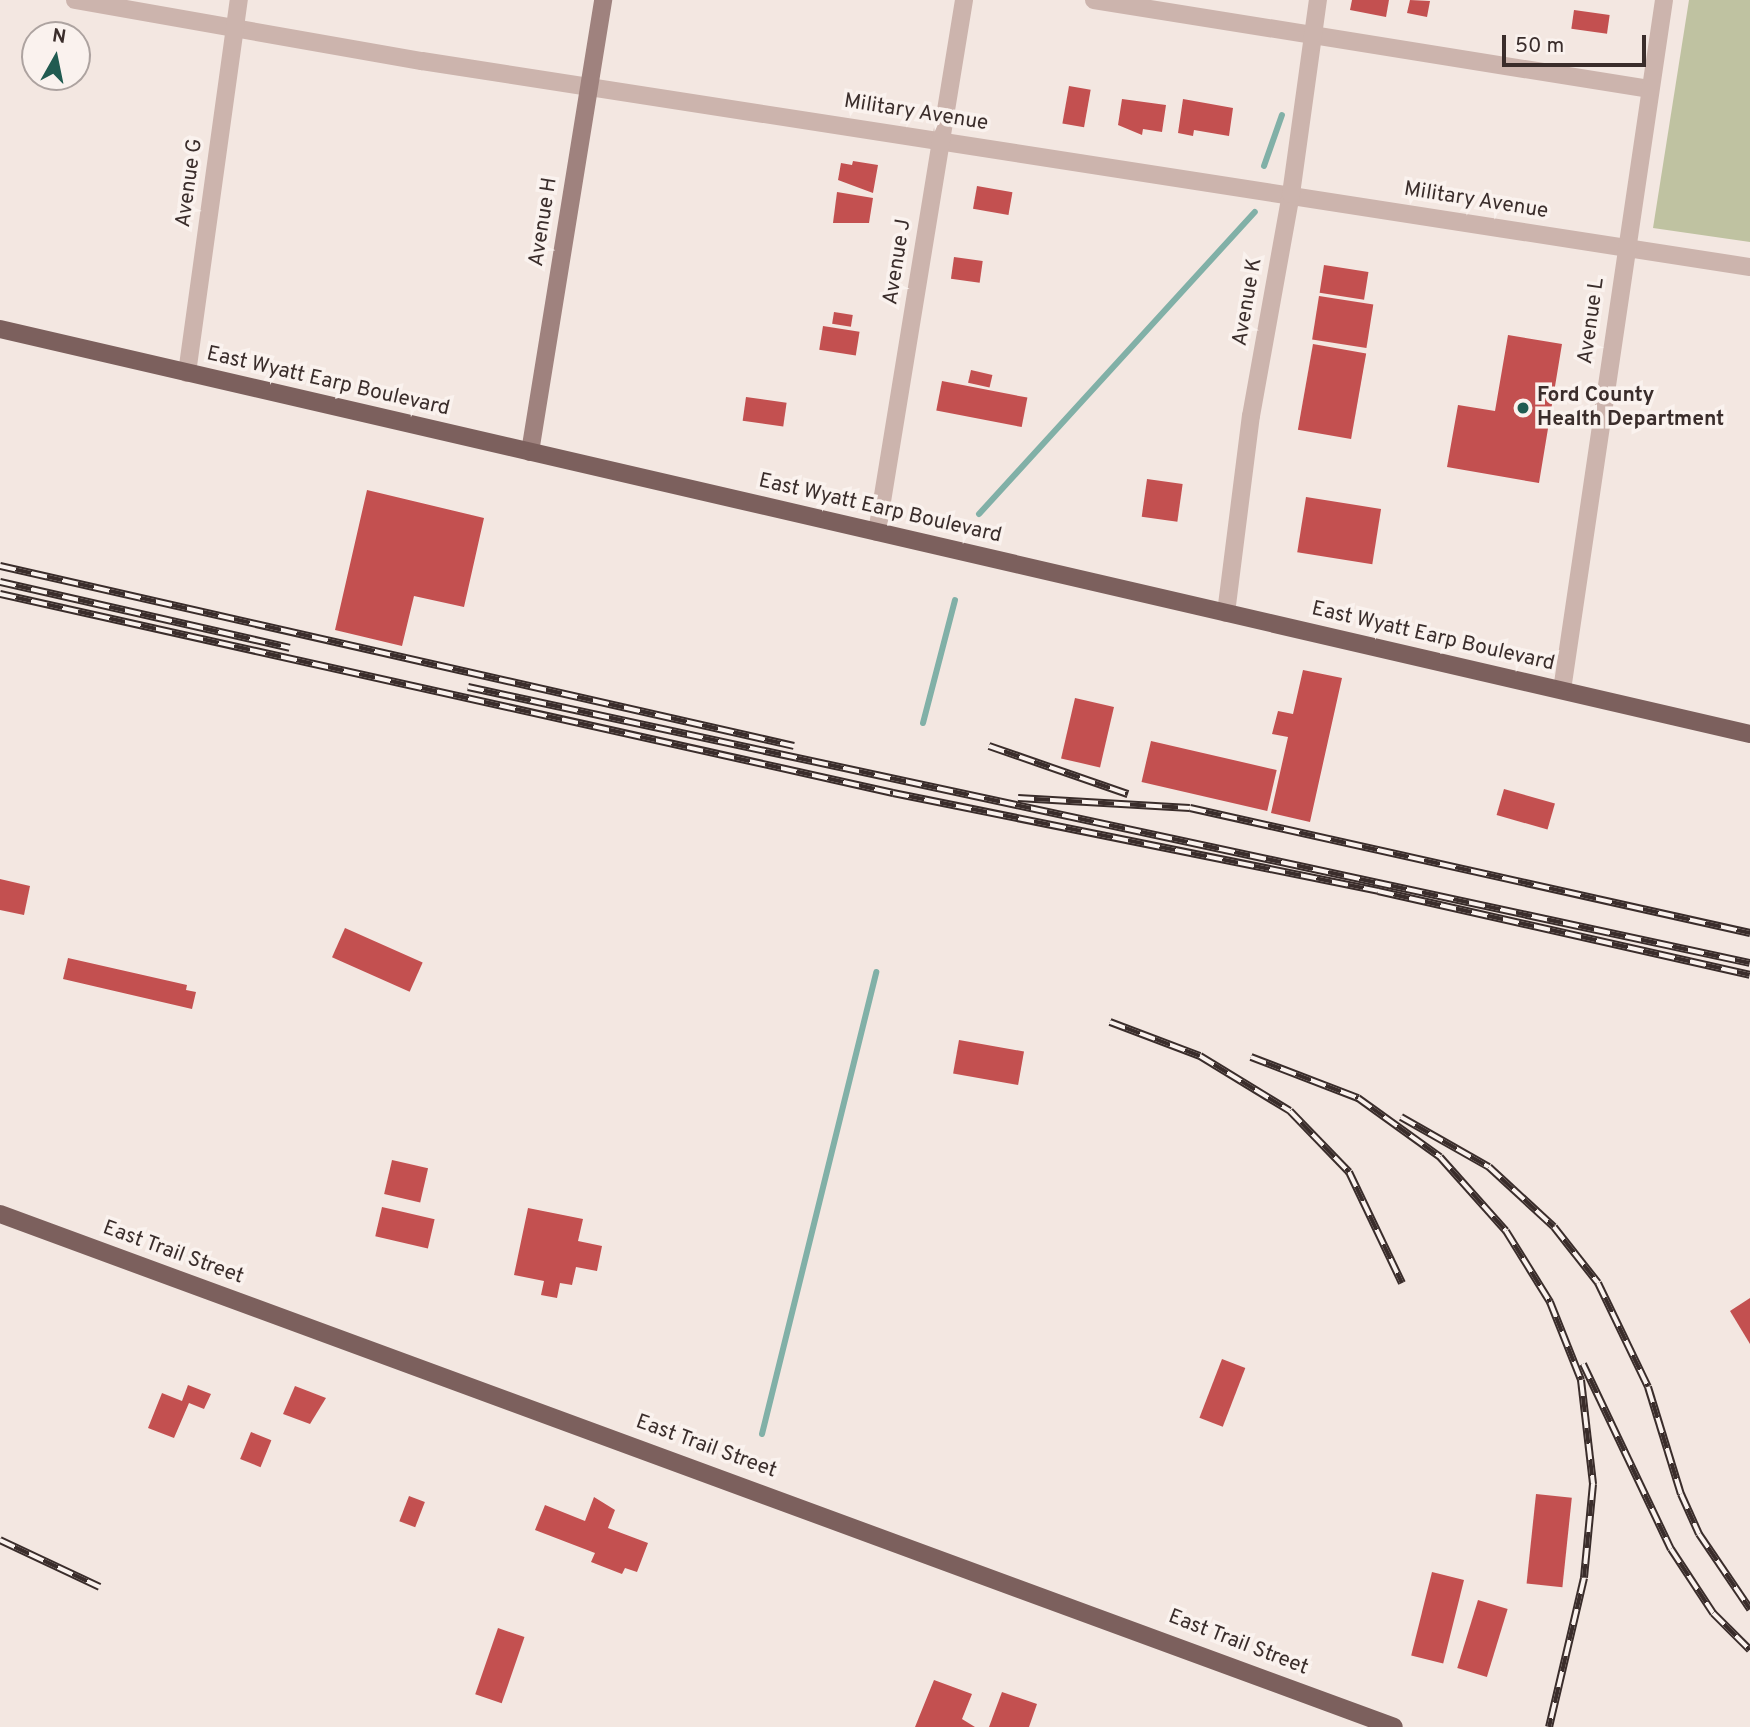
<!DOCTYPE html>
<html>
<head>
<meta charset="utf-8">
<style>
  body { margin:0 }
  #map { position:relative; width:1750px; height:1727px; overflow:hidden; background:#f3e7e1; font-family:Overpass,sans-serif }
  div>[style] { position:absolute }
  .green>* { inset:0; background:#bfc2a1 }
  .stream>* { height:6px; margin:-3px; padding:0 3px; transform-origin:3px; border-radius:3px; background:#81b0a7 }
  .building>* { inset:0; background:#c35050; transform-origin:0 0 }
  .street>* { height:18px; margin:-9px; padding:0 9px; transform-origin:9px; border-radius:9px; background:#ccb4ad }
  .secondary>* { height:18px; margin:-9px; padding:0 9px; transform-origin:9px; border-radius:9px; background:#9f827e }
  .primary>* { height:18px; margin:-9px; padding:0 9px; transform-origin:9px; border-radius:9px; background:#7c605d }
  .rail>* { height:8px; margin-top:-4px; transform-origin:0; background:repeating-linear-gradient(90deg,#faf2ee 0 16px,#3a2d2b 0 32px); box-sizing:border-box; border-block:2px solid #3a2d2b }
  .dots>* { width:19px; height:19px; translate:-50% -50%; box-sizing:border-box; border:4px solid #faf2ee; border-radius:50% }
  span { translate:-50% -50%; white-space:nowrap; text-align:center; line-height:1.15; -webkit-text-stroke:7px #faf2ee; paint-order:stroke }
  .street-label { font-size:21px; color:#3a2d2b }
  .poi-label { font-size:21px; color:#3a2d2b; font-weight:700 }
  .left { translate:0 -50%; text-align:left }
  .north { position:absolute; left:21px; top:21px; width:70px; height:70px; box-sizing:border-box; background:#faf2ee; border:2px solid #ada3a0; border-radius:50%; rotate:9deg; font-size:19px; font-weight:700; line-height:28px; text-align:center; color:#3a2d2b }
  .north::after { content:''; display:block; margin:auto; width:24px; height:32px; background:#215b51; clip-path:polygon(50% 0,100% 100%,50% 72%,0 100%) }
  .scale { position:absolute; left:1502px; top:35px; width:144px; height:32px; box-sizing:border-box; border:4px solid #3a2d2b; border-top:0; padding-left:9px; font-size:21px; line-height:24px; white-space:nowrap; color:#3a2d2b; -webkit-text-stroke:5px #faf2ee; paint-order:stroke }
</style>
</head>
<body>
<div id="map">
  <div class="green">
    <i style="clip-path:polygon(1689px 0,1750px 0,1750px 242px,1653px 228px)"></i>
  </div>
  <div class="stream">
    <i style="left:1264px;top:166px;width:54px;rotate:-70.6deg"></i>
    <i style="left:979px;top:514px;width:409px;rotate:-47.6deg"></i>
    <i style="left:923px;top:723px;width:127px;rotate:-75.4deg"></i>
    <i style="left:762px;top:1434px;width:476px;rotate:-76.1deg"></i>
  </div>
  <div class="building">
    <i style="clip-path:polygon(1352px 0,1389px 0,1386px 17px,1350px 10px)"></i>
    <i style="clip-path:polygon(1410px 0,1430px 1px,1427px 17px,1407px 13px)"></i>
    <i style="left:1574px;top:10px;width:36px;height:19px;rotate:8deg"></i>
    <i style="left:1069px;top:86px;width:22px;height:38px;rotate:10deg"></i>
    <i style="clip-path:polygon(1122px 99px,1166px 105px,1162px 132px,1143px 129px,1142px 135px,1118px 125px)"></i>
    <i style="clip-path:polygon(1183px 99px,1233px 108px,1229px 136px,1194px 130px,1193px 136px,1178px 133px)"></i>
    <i style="clip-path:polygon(853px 161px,878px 165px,873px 193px,838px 180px,841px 163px,852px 165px)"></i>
    <i style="left:977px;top:186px;width:36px;height:23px;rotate:10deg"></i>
    <i style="clip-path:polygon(837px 192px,873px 198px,869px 223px,833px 223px)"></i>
    <i style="left:954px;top:257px;width:29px;height:22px;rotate:8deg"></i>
    <i style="left:1324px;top:265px;width:45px;height:28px;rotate:9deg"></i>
    <i style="left:1319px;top:296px;width:55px;height:44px;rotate:9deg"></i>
    <i style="left:834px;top:312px;width:19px;height:12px;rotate:9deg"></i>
    <i style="left:823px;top:326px;width:37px;height:24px;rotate:9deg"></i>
    <i style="clip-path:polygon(1508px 335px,1562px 344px,1539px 483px,1447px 467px,1458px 405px,1495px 411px)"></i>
    <i style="left:1313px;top:344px;width:54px;height:87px;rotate:10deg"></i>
    <i style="left:971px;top:370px;width:22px;height:13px;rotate:13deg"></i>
    <i style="left:942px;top:381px;width:87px;height:30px;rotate:11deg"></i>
    <i style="left:746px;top:397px;width:41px;height:24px;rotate:8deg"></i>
    <i style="left:1147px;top:479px;width:36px;height:38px;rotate:8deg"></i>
    <i style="clip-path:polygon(367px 490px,484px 518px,464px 607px,414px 596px,402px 646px,335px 630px)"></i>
    <i style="left:1306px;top:497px;width:76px;height:56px;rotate:9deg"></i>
    <i style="clip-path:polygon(1303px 670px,1342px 678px,1310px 822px,1271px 813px,1288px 737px,1272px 734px,1278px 711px,1293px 714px)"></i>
    <i style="left:1075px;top:698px;width:40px;height:62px;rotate:13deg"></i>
    <i style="left:1151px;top:741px;width:129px;height:42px;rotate:13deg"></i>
    <i style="left:1504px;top:789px;width:53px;height:27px;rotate:16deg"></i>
    <i style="clip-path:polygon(0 879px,30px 886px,24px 915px,0 910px)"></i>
    <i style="left:345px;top:928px;width:85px;height:32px;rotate:24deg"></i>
    <i style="clip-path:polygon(68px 958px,187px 985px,186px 990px,196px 992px,192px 1009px,63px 979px)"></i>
    <i style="left:959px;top:1040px;width:66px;height:34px;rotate:10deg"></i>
    <i style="left:392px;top:1160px;width:37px;height:35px;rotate:13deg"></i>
    <i style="left:382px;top:1207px;width:54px;height:30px;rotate:13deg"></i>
    <i style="clip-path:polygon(528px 1208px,583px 1219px,578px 1241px,602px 1246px,597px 1271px,576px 1267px,572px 1285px,560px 1283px,557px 1298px,541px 1295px,544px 1281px,514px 1275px)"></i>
    <i style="clip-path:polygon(1750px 1298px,1750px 1344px,1730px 1311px)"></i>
    <i style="left:1222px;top:1359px;width:25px;height:63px;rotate:21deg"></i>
    <i style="clip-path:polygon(188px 1385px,211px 1394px,204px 1409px,189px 1403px,174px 1438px,148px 1428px,162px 1393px,182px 1401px)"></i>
    <i style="clip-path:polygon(295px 1386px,326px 1398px,310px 1424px,283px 1414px)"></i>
    <i style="left:251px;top:1432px;width:22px;height:29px;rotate:22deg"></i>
    <i style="left:1536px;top:1494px;width:36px;height:90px;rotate:6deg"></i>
    <i style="left:409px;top:1496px;width:17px;height:27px;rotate:21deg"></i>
    <i style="clip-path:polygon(594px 1497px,615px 1510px,608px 1528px,648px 1543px,637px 1572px,625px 1568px,622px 1574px,591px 1562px,595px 1553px,535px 1530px,545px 1505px,585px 1521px)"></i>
    <i style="left:1432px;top:1572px;width:33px;height:86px;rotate:14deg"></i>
    <i style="left:1478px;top:1600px;width:31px;height:71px;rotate:17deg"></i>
    <i style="left:498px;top:1628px;width:28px;height:70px;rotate:19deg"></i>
    <i style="clip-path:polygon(934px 1680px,972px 1694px,962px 1719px,975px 1727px,915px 1727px)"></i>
    <i style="clip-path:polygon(1002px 1692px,1037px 1704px,1029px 1727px,989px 1727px)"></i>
  </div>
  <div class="street">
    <i style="left:75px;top:0;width:352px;rotate:10deg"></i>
    <i style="left:422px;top:61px;width:1344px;rotate:8.82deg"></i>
    <i style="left:1094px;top:0;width:562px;rotate:9.11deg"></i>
    <i style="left:187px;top:373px;width:377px;rotate:-82.1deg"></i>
    <i style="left:877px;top:532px;width:539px;rotate:-80.71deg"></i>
    <i style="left:1226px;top:613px;width:199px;rotate:-82.8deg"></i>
    <i style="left:1251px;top:416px;width:226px;rotate:-79.8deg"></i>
    <i style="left:1291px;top:194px;width:196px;rotate:-82.1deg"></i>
    <i style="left:1562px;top:690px;width:697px;rotate:-81.59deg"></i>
  </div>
  <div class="secondary">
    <i style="left:530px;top:452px;width:458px;rotate:-80.8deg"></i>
  </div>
  <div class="primary">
    <i style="left:0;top:329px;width:1796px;rotate:13.03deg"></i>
    <i style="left:0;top:1214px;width:1485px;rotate:20.2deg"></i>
  </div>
  <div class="rail">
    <i style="left:0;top:566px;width:814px;rotate:12.77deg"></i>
    <i style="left:0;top:582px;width:297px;rotate:12.8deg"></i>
    <i style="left:0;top:594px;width:915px;rotate:12.56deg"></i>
    <i style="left:893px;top:793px;width:495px;rotate:11.4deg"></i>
    <i style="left:1378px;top:891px;width:381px;rotate:12.7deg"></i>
    <i style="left:468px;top:687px;width:1311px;rotate:12.15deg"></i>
    <i style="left:989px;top:746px;width:147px;rotate:19.1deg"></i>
    <i style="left:1018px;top:798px;width:172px;rotate:3.3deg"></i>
    <i style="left:1190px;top:808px;width:574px;rotate:12.58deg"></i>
    <i style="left:1110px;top:1022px;width:96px;rotate:20.7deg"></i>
    <i style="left:1200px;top:1056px;width:105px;rotate:31.4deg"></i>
    <i style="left:1290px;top:1111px;width:85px;rotate:46deg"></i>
    <i style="left:1349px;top:1172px;width:123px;rotate:64.5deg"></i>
    <i style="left:1251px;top:1057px;width:115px;rotate:21deg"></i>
    <i style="left:1358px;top:1098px;width:101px;rotate:35.7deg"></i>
    <i style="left:1440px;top:1157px;width:99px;rotate:48.3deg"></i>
    <i style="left:1506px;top:1231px;width:84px;rotate:58.2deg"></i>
    <i style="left:1550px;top:1302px;width:84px;rotate:68.3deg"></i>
    <i style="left:1581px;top:1380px;width:105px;rotate:83.4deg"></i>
    <i style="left:1593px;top:1484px;width:94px;rotate:95.5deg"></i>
    <i style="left:1584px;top:1578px;width:153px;rotate:103.2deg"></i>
    <i style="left:1401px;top:1117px;width:101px;rotate:29.6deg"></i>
    <i style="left:1489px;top:1167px;width:88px;rotate:42.7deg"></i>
    <i style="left:1554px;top:1227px;width:71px;rotate:51.8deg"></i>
    <i style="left:1598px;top:1283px;width:115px;rotate:64.3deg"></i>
    <i style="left:1648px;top:1387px;width:112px;rotate:72.9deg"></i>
    <i style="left:1681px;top:1494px;width:44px;rotate:65.8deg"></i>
    <i style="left:1699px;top:1534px;width:91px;rotate:55.8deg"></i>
    <i style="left:1583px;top:1364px;width:205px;rotate:64.6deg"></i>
    <i style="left:1671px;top:1549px;width:77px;rotate:56.7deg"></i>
    <i style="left:1713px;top:1613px;width:52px;rotate:45deg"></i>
    <i style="left:0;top:1540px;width:110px;rotate:25.2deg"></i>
  </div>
  <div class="dots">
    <i style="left:1523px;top:408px;background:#215b51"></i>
  </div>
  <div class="street-label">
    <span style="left:916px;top:113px;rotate:9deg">Military Avenue</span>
    <span style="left:190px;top:183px;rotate:-82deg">Avenue G</span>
    <span style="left:1476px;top:201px;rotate:9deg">Military Avenue</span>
    <span style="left:544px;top:222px;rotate:-81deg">Avenue H</span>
    <span style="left:898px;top:262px;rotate:-81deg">Avenue J</span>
    <span style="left:1248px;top:302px;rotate:-80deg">Avenue K</span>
    <span style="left:1592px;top:321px;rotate:-82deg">Avenue L</span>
    <span style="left:328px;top:382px;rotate:13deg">East Wyatt Earp Boulevard</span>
    <span style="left:880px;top:509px;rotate:13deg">East Wyatt Earp Boulevard</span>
    <span style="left:1433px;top:637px;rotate:13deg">East Wyatt Earp Boulevard</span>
    <span style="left:173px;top:1253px;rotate:20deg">East Trail Street</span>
    <span style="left:706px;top:1447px;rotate:20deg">East Trail Street</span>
    <span style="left:1238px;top:1643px;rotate:21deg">East Trail Street</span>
  </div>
  <div class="poi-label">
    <span class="left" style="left:1537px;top:408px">Ford County<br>Health Department</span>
  </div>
  <div class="north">N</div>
  <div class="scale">50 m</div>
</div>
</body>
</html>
